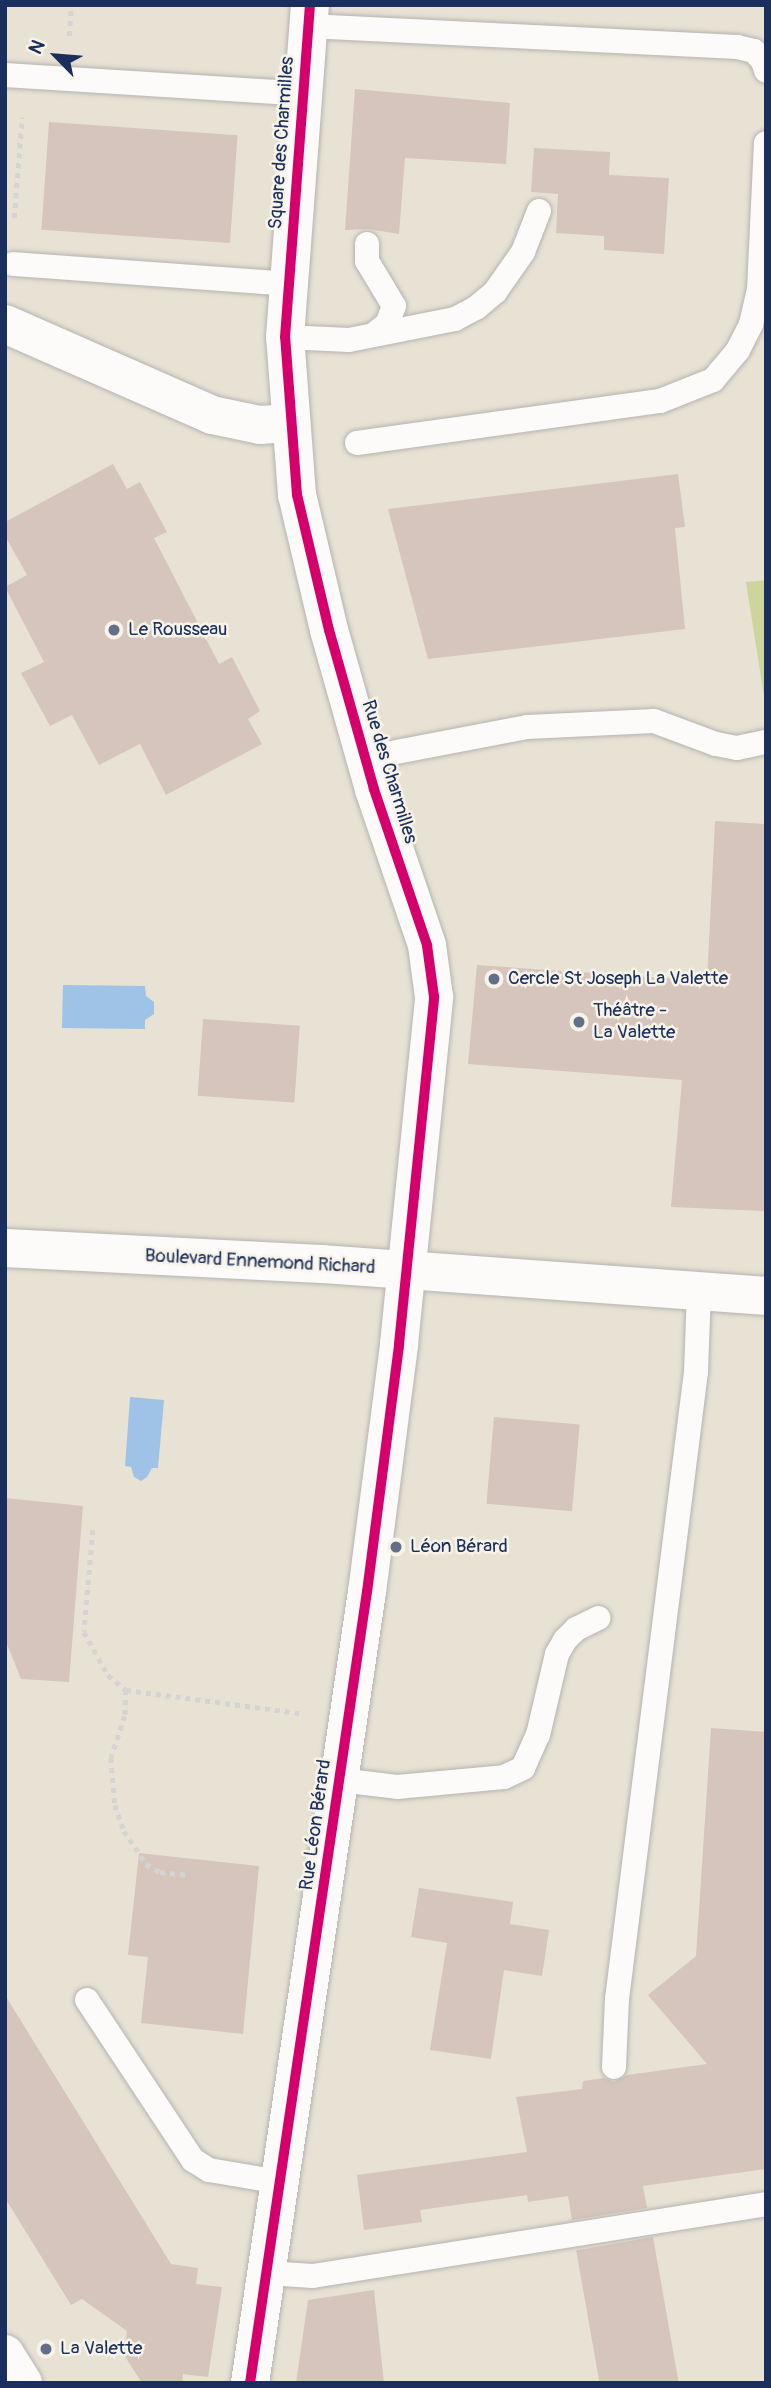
<!DOCTYPE html>
<html>
<head>
<meta charset="utf-8">
<style>
  body { margin:0 }
  #map { position:relative; width:771px; height:2388px; overflow:hidden; background:#e8e2d5; font-family:Pangolin,sans-serif }
  div>[style] { position:absolute }
  .green>* { inset:0; background:#ccd59c }
  .water>* { inset:0; background:#9ec3e7 }
  .building>* { inset:0; background:#d5c5bc; transform-origin:0 0 }
  .path>* { height:4.5px; margin-top:-2.25px; transform-origin:0; background:repeating-linear-gradient(90deg,#d4d4d3 0 5px,transparent 0 10px) }
  .roads { filter:drop-shadow(0 0 2px #b5b3b0) drop-shadow(0 0 2px #b5b3b0) }
  .lane>* { height:24px; margin:-12px; padding:0 12px; transform-origin:12px; border-radius:12px; background:#fcfbf9 }
  .street>* { height:38px; margin:-19px; padding:0 19px; transform-origin:19px; border-radius:19px; background:#fcfbf9 }
  .secondary>* { height:38px; margin:-19px; padding:0 19px; transform-origin:19px; border-radius:19px; background:#fcfbf9 }
  .cycleway>* { height:10px; margin:-5px; padding:0 5px; transform-origin:5px; border-radius:5px; background:#d6006c }
  .dots>* { width:19px; height:19px; translate:-50% -50%; box-sizing:border-box; border:4px solid #f7f3e8; border-radius:50% }
  span { translate:-50% -50%; white-space:nowrap; text-align:center; line-height:1.15; -webkit-text-stroke:5px #f7f3e8; paint-order:stroke }
  .street-label { font-size:19px; color:#1b2f5e }
  .poi-label { font-size:19px; color:#1b2f5e }
  .left { translate:0 -50%; text-align:left }
  .frame { position:absolute; inset:0; border:7px solid #1b2f5e; pointer-events:none }
  .north { position:absolute; left:21px; top:21px; width:70px; height:70px; -webkit-text-stroke:5px #f7f3e8; paint-order:stroke; rotate:295deg; font-size:19px; font-weight:700; line-height:28px; text-align:center; color:#1b2f5e }
  .north::after { content:''; display:block; margin:auto; width:24px; height:32px; background:#1b2f5e; clip-path:polygon(50% 0,100% 100%,50% 72%,0 100%) }
</style>
</head>
<body>
<div id="map">
  <div class="green">
    <i style="clip-path:polygon(766px 580px,766px 709px,746px 582px)"></i>
  </div>
  <div class="water">
    <i style="clip-path:polygon(63px 985px,145px 986px,146px 996px,154px 1002px,154px 1014px,145px 1020px,145px 1029px,62px 1028px)"></i>
    <i style="clip-path:polygon(130px 1397px,164px 1400px,158px 1468px,152px 1468px,147px 1477px,141px 1481px,134px 1477px,131px 1467px,125px 1466px)"></i>
  </div>
  <div class="building">
    <i style="clip-path:polygon(355px 89px,510px 103px,506px 164px,405px 158px,399px 234px,368px 229px,345px 230px)"></i>
    <i style="left:49px;top:122px;width:189px;height:108px;rotate:4deg"></i>
    <i style="clip-path:polygon(534px 148px,610px 152px,609px 175px,669px 178px,664px 254px,604px 250px,604px 236px,556px 233px,558px 194px,531px 192px)"></i>
    <i style="clip-path:polygon(113px 464px,127px 489px,140px 482px,167px 532px,154px 538px,219px 664px,232px 657px,260px 711px,248px 719px,262px 744px,166px 795px,140px 744px,99px 765px,72px 715px,50px 726px,21px 673px,44px 662px,5px 587px,27px 575px,5px 536px,5px 522px)"></i>
    <i style="clip-path:polygon(678px 474px,685px 527px,675px 528px,685px 629px,428px 659px,388px 509px)"></i>
    <i style="clip-path:polygon(715px 821px,766px 824px,766px 1211px,671px 1207px,682px 1080px,468px 1064px,477px 965px,707px 981px)"></i>
    <i style="left:203px;top:1019px;width:97px;height:77px;rotate:4deg"></i>
    <i style="left:494px;top:1417px;width:86px;height:87px;rotate:5deg"></i>
    <i style="clip-path:polygon(5px 1498px,83px 1506px,69px 1682px,21px 1679px,5px 1639px)"></i>
    <i style="clip-path:polygon(711px 1728px,766px 1732px,766px 2169px,643px 2186px,647px 2208px,572px 2220px,568px 2196px,528px 2202px,527px 2195px,420px 2210px,422px 2222px,364px 2230px,357px 2175px,527px 2152px,516px 2097px,582px 2089px,583px 2081px,604px 2078px,614px 2082px,627px 2075px,707px 2064px,648px 1995px,696px 1956px)"></i>
    <i style="clip-path:polygon(139px 1853px,259px 1866px,243px 2034px,141px 2023px,148px 1957px,128px 1955px)"></i>
    <i style="clip-path:polygon(419px 1888px,513px 1902px,510px 1924px,549px 1930px,542px 1976px,504px 1970px,491px 2059px,430px 2050px,447px 1943px,411px 1937px)"></i>
    <i style="clip-path:polygon(5px 1995px,171px 2264px,198px 2268px,196px 2284px,222px 2287px,208px 2377px,183px 2374px,182px 2383px,142px 2383px,124px 2355px,127px 2331px,82px 2299px,71px 2305px,5px 2198px)"></i>
    <i style="left:653px;top:2237px;width:148px;height:78px;rotate:80deg"></i>
    <i style="clip-path:polygon(374px 2290px,384px 2383px,296px 2383px,308px 2300px)"></i>
  </div>
  <div class="path">
    <i style="left:69px;top:36px;width:31px;rotate:-86deg"></i>
    <i style="left:14px;top:218px;width:101px;rotate:-85.5deg"></i>
    <i style="left:93px;top:1530px;width:102px;rotate:95deg"></i>
    <i style="left:84px;top:1632px;width:49px;rotate:60.8deg"></i>
    <i style="left:108px;top:1675px;width:23px;rotate:40deg"></i>
    <i style="left:126px;top:1690px;width:175px;rotate:7.6deg"></i>
    <i style="left:126px;top:1690px;width:26px;rotate:92deg"></i>
    <i style="left:125px;top:1716px;width:44px;rotate:108.4deg"></i>
    <i style="left:111px;top:1758px;width:47px;rotate:85.1deg"></i>
    <i style="left:115px;top:1805px;width:28px;rotate:71deg"></i>
    <i style="left:124px;top:1831px;width:40px;rotate:56deg"></i>
    <i style="left:146px;top:1864px;width:16px;rotate:30deg"></i>
    <i style="left:160px;top:1872px;width:28px;rotate:6deg"></i>
  </div>
  <div class="roads">
    <div class="lane">
      <i style="left:308px;top:26px;width:430px;rotate:2.8deg"></i>
      <i style="left:737px;top:47px;width:17px;rotate:13deg"></i>
      <i style="left:754px;top:51px;width:13px;rotate:48deg"></i>
      <i style="left:763px;top:61px;width:10px;rotate:73deg"></i>
      <i style="left:5px;top:75px;width:299px;rotate:3.6deg"></i>
      <i style="left:367px;top:244px;width:17px;rotate:90deg"></i>
      <i style="left:367px;top:261px;width:52px;rotate:59deg"></i>
      <i style="left:394px;top:306px;width:19px;rotate:111deg"></i>
      <i style="left:387px;top:324px;width:18px;rotate:142deg"></i>
      <i style="left:13px;top:264px;width:277px;rotate:4.1deg"></i>
      <i style="left:285px;top:337px;width:64px;rotate:2.7deg"></i>
      <i style="left:349px;top:340px;width:108px;rotate:-11.2deg"></i>
      <i style="left:455px;top:319px;width:24px;rotate:-28deg"></i>
      <i style="left:476px;top:308px;width:25px;rotate:-40deg"></i>
      <i style="left:495px;top:292px;width:49px;rotate:-55deg"></i>
      <i style="left:523px;top:252px;width:44px;rotate:-68.7deg"></i>
      <i style="left:357px;top:443px;width:306px;rotate:-7.9deg"></i>
      <i style="left:660px;top:401px;width:57px;rotate:-21.6deg"></i>
      <i style="left:713px;top:380px;width:39px;rotate:-50deg"></i>
      <i style="left:738px;top:350px;width:29px;rotate:-63deg"></i>
      <i style="left:751px;top:324px;width:35px;rotate:-77deg"></i>
      <i style="left:759px;top:290px;width:147px;rotate:-87.3deg"></i>
      <i style="left:365px;top:758px;width:165px;rotate:-10.8deg"></i>
      <i style="left:527px;top:727px;width:127px;rotate:-2.7deg"></i>
      <i style="left:654px;top:721px;width:66px;rotate:20.4deg"></i>
      <i style="left:716px;top:744px;width:21px;rotate:11deg"></i>
      <i style="left:737px;top:748px;width:30px;rotate:-12deg"></i>
      <i style="left:340px;top:1780px;width:57px;rotate:7deg"></i>
      <i style="left:397px;top:1787px;width:107px;rotate:-5.3deg"></i>
      <i style="left:504px;top:1777px;width:21px;rotate:-25deg"></i>
      <i style="left:523px;top:1768px;width:36px;rotate:-66deg"></i>
      <i style="left:538px;top:1735px;width:83px;rotate:-76.8deg"></i>
      <i style="left:557px;top:1654px;width:16px;rotate:-60deg"></i>
      <i style="left:565px;top:1640px;width:16px;rotate:-45deg"></i>
      <i style="left:576px;top:1629px;width:25px;rotate:-26deg"></i>
      <i style="left:87px;top:2000px;width:192px;rotate:56.5deg"></i>
      <i style="left:193px;top:2160px;width:19px;rotate:32deg"></i>
      <i style="left:209px;top:2170px;width:72px;rotate:9.6deg"></i>
      <i style="left:614px;top:2067px;width:68px;rotate:-87.5deg"></i>
      <i style="left:617px;top:1999px;width:632px;rotate:-82.82deg"></i>
      <i style="left:696px;top:1372px;width:80px;rotate:-87.9deg"></i>
      <i style="left:266px;top:2273px;width:47px;rotate:3.7deg"></i>
      <i style="left:313px;top:2276px;width:459px;rotate:-9deg"></i>
    </div>
    <div class="street">
      <i style="left:5px;top:324px;width:226px;rotate:23.7deg"></i>
      <i style="left:212px;top:415px;width:49px;rotate:11.8deg"></i>
      <i style="left:260px;top:425px;width:30px;rotate:-4deg"></i>
      <i style="left:5px;top:1248px;width:317px;rotate:2.9deg"></i>
      <i style="left:322px;top:1264px;width:445px;rotate:4.1deg"></i>
      <i style="left:250px;top:2383px;width:800px;rotate:-81.59deg"></i>
      <i style="left:367px;top:1592px;width:250px;rotate:-82.6deg"></i>
      <i style="left:399px;top:1344px;width:349px;rotate:-84.2deg"></i>
      <i style="left:434px;top:997px;width:52px;rotate:-97.7deg"></i>
      <i style="left:427px;top:945px;width:165px;rotate:-108.8deg"></i>
      <i style="left:374px;top:789px;width:165px;rotate:-105.8deg"></i>
      <i style="left:329px;top:630px;width:139px;rotate:-103.3deg"></i>
      <i style="left:297px;top:495px;width:158px;rotate:-94.3deg"></i>
      <i style="left:285px;top:337px;width:333px;rotate:-85.7deg"></i>
    </div>
    <div class="secondary">
      <i style="left:5px;top:2354px;width:34px;rotate:58deg"></i>
    </div>
  </div>
  <div class="cycleway">
    <i style="left:250px;top:2383px;width:800px;rotate:-81.59deg"></i>
    <i style="left:367px;top:1592px;width:250px;rotate:-82.6deg"></i>
    <i style="left:399px;top:1344px;width:349px;rotate:-84.2deg"></i>
    <i style="left:434px;top:997px;width:52px;rotate:-97.7deg"></i>
    <i style="left:427px;top:945px;width:165px;rotate:-108.8deg"></i>
    <i style="left:374px;top:789px;width:165px;rotate:-105.8deg"></i>
    <i style="left:329px;top:630px;width:139px;rotate:-103.3deg"></i>
    <i style="left:297px;top:495px;width:158px;rotate:-94.3deg"></i>
    <i style="left:285px;top:337px;width:333px;rotate:-85.7deg"></i>
  </div>
  <div class="dots">
    <i style="left:114px;top:630px;background:#636e88"></i>
    <i style="left:494px;top:979px;background:#636e88"></i>
    <i style="left:579px;top:1022px;background:#636e88"></i>
    <i style="left:396px;top:1547px;background:#636e88"></i>
    <i style="left:46px;top:2349px;background:#636e88"></i>
  </div>
  <div class="street-label">
    <span style="left:282px;top:143px;rotate:-86deg">Square des Charmilles</span>
    <span style="left:389px;top:772px;rotate:73deg">Rue des Charmilles</span>
    <span style="left:260px;top:1262px;rotate:3deg">Boulevard Ennemond Richard</span>
    <span style="left:316px;top:1825px;rotate:-82deg">Rue Léon Bérard</span>
  </div>
  <div class="poi-label">
    <span class="left" style="left:128px;top:630px">Le Rousseau</span>
    <span class="left" style="left:508px;top:979px">Cercle St Joseph La Valette</span>
    <span class="left" style="left:593px;top:1022px">Théâtre -<br>La Valette</span>
    <span class="left" style="left:410px;top:1547px">Léon Bérard</span>
    <span class="left" style="left:60px;top:2349px">La Valette</span>
  </div>
  <div class="frame"></div>
  <div class="north">N</div>
</div>
</body>
</html>
